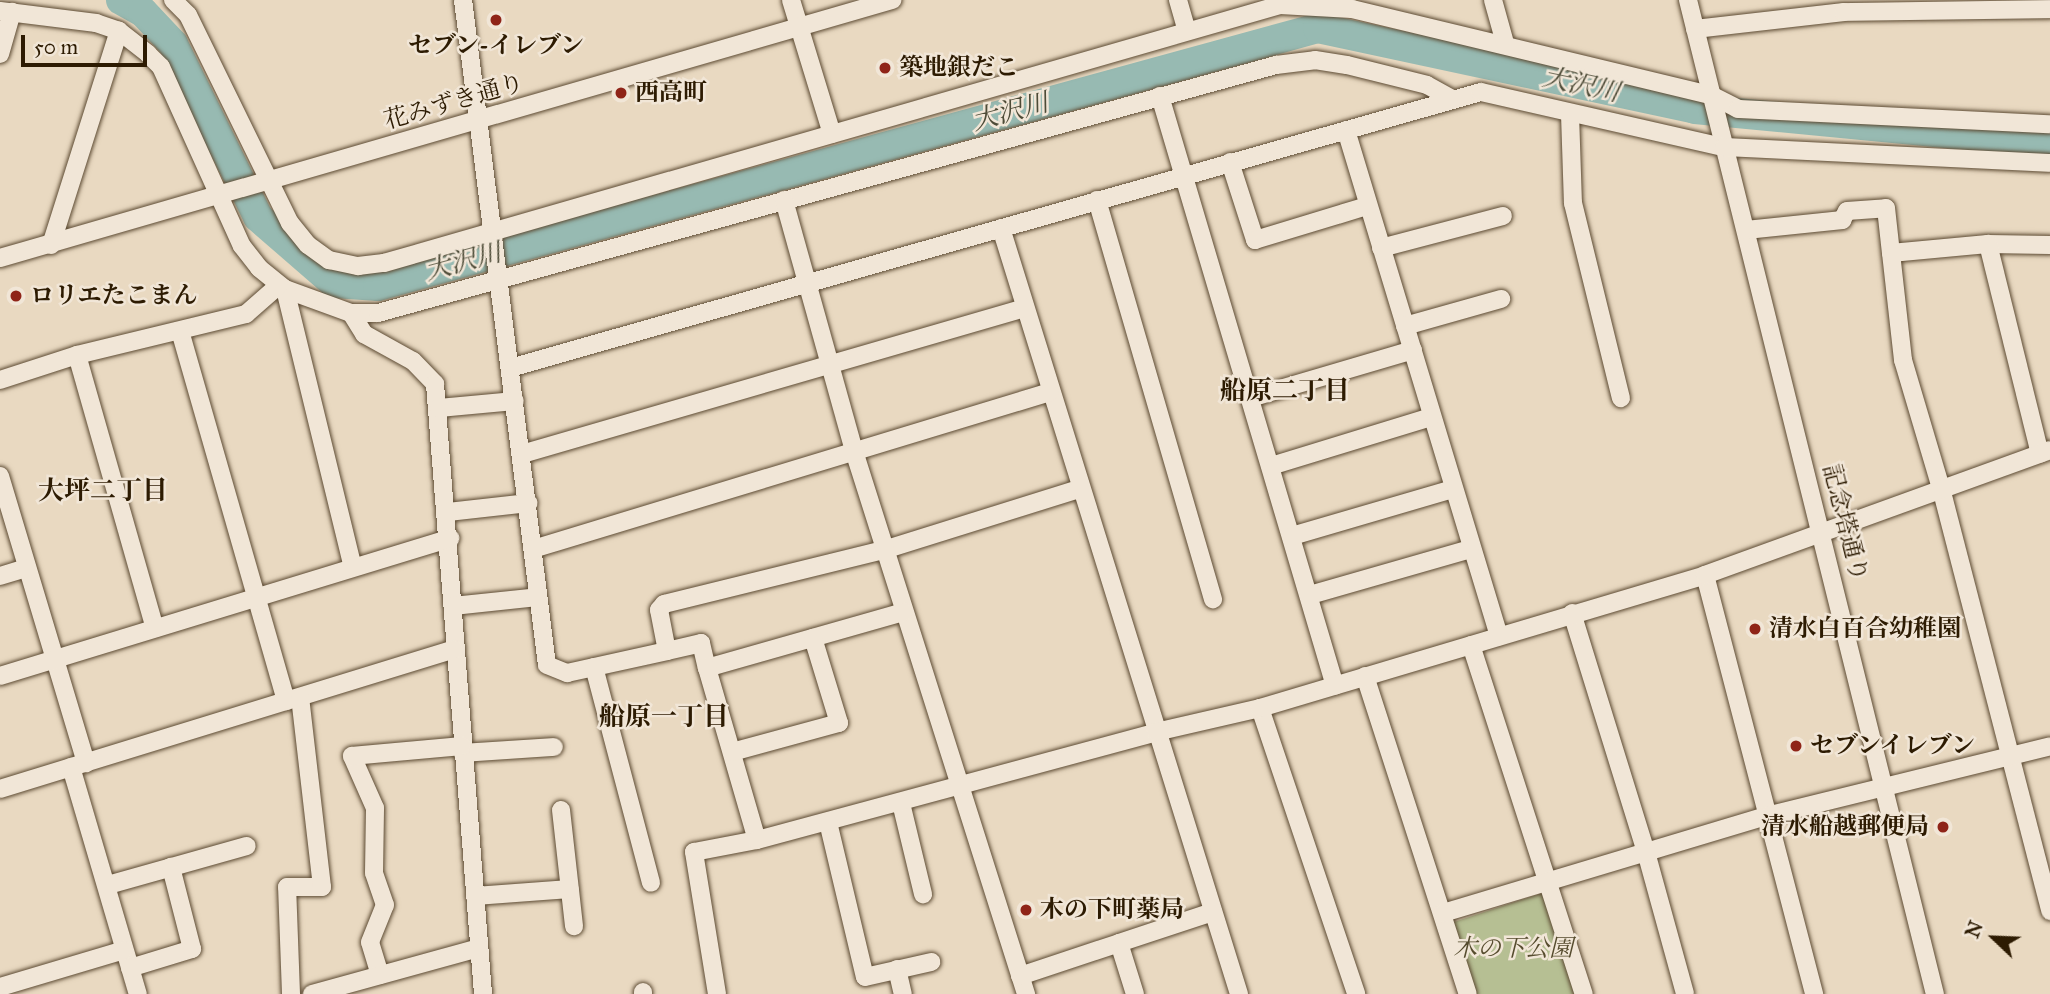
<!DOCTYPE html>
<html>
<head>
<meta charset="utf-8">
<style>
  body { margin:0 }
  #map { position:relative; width:2050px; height:994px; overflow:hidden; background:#e9d9c1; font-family:"IM FELL Great Primer","Noto Serif JP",serif }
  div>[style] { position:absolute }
  .green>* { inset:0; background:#b6bf93 }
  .river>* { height:30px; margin:-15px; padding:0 15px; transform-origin:15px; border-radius:15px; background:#97bab2 }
  .roads { filter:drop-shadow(0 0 2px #5c4a32) drop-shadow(0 0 2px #5c4a32) }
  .minor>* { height:18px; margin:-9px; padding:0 9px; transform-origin:9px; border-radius:9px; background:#f1e6d7 }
  .dots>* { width:19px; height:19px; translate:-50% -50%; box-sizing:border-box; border:4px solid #f1e6d7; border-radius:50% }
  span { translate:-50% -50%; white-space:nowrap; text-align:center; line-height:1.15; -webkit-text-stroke:5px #f1e6d7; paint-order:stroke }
  .poi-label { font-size:24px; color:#2d1b02; font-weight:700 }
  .left { translate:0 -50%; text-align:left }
  .right { translate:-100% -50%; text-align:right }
  .street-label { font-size:24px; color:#2d1b02 }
  .park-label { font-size:24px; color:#564c2e; font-style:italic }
  .water-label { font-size:26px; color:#4d4b37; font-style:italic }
  .neighbourhood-label { font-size:26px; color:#2d1b02; font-weight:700 }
  .north { position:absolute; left:1959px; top:903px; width:70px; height:70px; -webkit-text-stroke:5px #f1e6d7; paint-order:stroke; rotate:293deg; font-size:19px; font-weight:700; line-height:28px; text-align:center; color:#2d1b02 }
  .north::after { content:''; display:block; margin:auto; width:24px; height:32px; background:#2d1b02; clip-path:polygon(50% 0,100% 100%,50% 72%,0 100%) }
  .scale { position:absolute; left:21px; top:35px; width:126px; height:32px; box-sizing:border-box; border:4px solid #2d1b02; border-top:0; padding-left:9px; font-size:21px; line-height:24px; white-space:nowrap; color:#2d1b02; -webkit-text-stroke:5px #f1e6d7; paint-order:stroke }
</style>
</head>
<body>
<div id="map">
  <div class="green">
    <i style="clip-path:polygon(1545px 892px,1577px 994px,1476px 994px,1454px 922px)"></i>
  </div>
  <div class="river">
    <i style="left:121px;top:0;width:25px;rotate:29deg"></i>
    <i style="left:143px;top:12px;width:44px;rotate:46.8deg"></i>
    <i style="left:173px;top:44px;width:193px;rotate:63.8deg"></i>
    <i style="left:258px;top:217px;width:101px;rotate:41deg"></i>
    <i style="left:334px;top:283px;width:44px;rotate:3.9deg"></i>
    <i style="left:378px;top:286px;width:975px;rotate:-15.35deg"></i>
    <i style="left:1318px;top:28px;width:386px;rotate:12.1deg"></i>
    <i style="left:1695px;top:109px;width:357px;rotate:5.5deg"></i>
  </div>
  <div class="roads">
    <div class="minor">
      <i style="left:173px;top:0;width:21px;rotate:45deg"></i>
      <i style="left:188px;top:15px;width:232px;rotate:63.9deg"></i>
      <i style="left:290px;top:223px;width:28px;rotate:51deg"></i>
      <i style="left:308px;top:245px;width:26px;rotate:36deg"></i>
      <i style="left:329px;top:260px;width:30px;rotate:12deg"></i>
      <i style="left:358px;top:266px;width:26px;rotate:-7deg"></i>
      <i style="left:384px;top:263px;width:932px;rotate:-16.06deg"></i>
      <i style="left:1280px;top:5px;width:72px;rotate:3.2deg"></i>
      <i style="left:1352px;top:9px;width:369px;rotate:13.5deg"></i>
      <i style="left:1711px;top:95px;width:30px;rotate:27deg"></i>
      <i style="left:1738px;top:109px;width:312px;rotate:2.8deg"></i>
      <i style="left:463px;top:0;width:670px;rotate:82.8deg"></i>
      <i style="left:547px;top:665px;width:22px;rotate:22deg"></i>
      <i style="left:567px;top:673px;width:102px;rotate:-12.4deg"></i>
      <i style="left:667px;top:651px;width:42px;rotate:-101deg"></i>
      <i style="left:659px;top:610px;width:8px;rotate:-50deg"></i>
      <i style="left:664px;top:604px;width:227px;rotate:-13.8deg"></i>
      <i style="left:884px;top:550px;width:204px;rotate:-17.4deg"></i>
      <i style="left:791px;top:0;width:140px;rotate:73deg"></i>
      <i style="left:1178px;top:0;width:32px;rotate:74deg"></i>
      <i style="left:1493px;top:0;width:45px;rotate:74.4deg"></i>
      <i style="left:1688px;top:0;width:1024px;rotate:76.05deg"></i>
      <i style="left:0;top:11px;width:97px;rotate:7.1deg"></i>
      <i style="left:96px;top:23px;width:24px;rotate:19deg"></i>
      <i style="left:119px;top:31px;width:37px;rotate:38deg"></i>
      <i style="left:148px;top:54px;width:18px;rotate:45deg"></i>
      <i style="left:161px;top:67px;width:196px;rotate:65.7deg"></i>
      <i style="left:242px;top:246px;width:28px;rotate:52deg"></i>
      <i style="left:259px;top:268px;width:33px;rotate:39deg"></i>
      <i style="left:285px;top:289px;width:70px;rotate:20deg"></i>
      <i style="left:351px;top:313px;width:27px"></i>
      <i style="left:378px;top:313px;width:932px;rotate:-15.44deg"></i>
      <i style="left:1276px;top:65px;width:39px;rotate:-7deg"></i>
      <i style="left:1315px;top:60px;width:32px;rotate:9deg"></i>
      <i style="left:1347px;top:65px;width:82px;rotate:14deg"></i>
      <i style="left:1427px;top:85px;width:29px;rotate:29deg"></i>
      <i style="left:1695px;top:29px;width:150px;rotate:-6.5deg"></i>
      <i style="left:1844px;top:12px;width:206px;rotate:-0.8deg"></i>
      <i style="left:0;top:54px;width:44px;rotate:-74.1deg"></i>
      <i style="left:1160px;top:96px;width:615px;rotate:73.48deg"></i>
      <i style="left:1570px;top:114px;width:89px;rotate:88.1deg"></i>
      <i style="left:1573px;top:203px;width:201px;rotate:76.2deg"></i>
      <i style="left:1346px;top:130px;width:529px;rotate:73.18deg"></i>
      <i style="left:1230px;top:162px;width:82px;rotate:72.2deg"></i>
      <i style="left:1255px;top:240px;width:117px;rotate:-16.9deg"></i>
      <i style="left:784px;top:200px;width:261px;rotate:74.4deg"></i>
      <i style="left:854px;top:451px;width:570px;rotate:72.42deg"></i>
      <i style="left:1097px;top:200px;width:416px;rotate:73.8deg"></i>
      <i style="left:1001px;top:228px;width:802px;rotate:72.74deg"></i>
      <i style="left:1746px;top:230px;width:97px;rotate:-5.9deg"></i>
      <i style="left:1842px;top:220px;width:10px;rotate:-61deg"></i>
      <i style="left:1847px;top:211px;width:39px;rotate:-4deg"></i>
      <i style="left:1886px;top:208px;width:45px;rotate:83.7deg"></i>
      <i style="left:1891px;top:253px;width:97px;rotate:-5.3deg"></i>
      <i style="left:1988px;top:244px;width:62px;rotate:0.9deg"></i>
      <i style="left:1988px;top:244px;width:216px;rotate:76.1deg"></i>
      <i style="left:51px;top:245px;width:225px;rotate:-72.4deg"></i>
      <i style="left:1381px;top:248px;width:126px;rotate:-14.7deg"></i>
      <i style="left:1891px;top:253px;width:108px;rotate:83.6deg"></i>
      <i style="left:1903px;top:360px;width:138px;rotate:73.5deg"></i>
      <i style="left:1942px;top:492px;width:433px;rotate:75.5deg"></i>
      <i style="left:0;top:258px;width:929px;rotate:-16.13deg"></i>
      <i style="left:285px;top:289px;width:286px;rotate:76.3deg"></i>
      <i style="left:351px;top:313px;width:25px;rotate:58deg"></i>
      <i style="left:364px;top:334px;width:56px;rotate:28.9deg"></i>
      <i style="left:413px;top:361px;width:32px;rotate:46deg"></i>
      <i style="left:435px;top:384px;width:612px;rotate:85.5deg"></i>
      <i style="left:1405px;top:326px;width:100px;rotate:-15.7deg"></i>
      <i style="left:180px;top:331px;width:385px;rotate:74deg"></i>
      <i style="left:77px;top:355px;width:284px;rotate:74.1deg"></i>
      <i style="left:510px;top:368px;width:1009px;rotate:-15.87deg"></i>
      <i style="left:1481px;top:92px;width:249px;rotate:12.8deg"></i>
      <i style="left:1724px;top:147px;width:326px;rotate:2.8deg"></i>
      <i style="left:0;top:380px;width:81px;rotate:-18deg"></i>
      <i style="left:77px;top:355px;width:174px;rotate:-13.6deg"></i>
      <i style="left:246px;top:314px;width:44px;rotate:-41.3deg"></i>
      <i style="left:1250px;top:398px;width:170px;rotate:-16.4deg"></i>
      <i style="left:439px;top:408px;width:76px;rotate:-5.3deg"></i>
      <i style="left:522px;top:454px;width:524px;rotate:-16.19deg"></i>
      <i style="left:1271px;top:466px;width:167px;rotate:-17deg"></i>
      <i style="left:0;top:476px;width:300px;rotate:73.3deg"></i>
      <i style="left:448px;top:512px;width:81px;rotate:-6.4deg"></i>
      <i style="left:1292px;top:536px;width:168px;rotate:-16.3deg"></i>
      <i style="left:533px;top:549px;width:540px;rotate:-16.89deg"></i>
      <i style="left:1705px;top:575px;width:433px;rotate:75.4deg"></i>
      <i style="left:0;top:576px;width:27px;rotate:-17deg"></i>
      <i style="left:1310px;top:595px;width:166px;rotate:-16deg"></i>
      <i style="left:453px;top:606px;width:85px;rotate:-6deg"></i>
      <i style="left:1572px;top:613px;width:250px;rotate:72.8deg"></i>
      <i style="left:1646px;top:852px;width:147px;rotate:74.6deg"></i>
      <i style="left:1471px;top:645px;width:367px;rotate:72.1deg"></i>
      <i style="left:667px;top:651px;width:35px;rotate:-13deg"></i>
      <i style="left:701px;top:643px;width:26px;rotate:77deg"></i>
      <i style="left:707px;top:668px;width:205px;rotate:-15.9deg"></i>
      <i style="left:594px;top:667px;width:223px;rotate:75.2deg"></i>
      <i style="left:707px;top:668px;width:179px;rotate:73.8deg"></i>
      <i style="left:0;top:676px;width:471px;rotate:-17deg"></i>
      <i style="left:1365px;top:676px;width:334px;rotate:72.1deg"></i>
      <i style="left:1260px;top:708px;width:302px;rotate:71.4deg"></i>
      <i style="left:732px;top:752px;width:111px;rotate:-15.2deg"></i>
      <i style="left:839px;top:723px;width:89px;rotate:-107deg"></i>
      <i style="left:463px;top:753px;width:91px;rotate:-3.8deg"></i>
      <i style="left:71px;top:767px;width:237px;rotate:73.6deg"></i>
      <i style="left:0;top:789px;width:475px;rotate:-17.1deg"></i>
      <i style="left:901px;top:803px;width:94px;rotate:76.4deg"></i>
      <i style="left:561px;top:810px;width:117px;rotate:83.6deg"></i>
      <i style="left:828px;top:822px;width:159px;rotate:76.6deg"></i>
      <i style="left:865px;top:977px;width:68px;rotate:-12.8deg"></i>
      <i style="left:108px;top:885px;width:144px;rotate:-15.7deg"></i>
      <i style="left:475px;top:896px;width:95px;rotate:-4.2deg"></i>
      <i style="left:1443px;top:913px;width:341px;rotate:-16.7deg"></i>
      <i style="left:1770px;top:815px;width:288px;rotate:-13.8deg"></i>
      <i style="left:1119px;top:943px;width:99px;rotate:-18.3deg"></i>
      <i style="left:130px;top:968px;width:65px;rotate:-17deg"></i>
      <i style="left:192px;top:949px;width:85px;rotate:-104.4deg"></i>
      <i style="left:897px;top:969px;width:26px;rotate:77deg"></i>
      <i style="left:380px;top:975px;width:34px;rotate:-107deg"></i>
      <i style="left:370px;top:942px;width:40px;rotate:-68deg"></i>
      <i style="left:385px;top:905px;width:34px;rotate:-109deg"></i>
      <i style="left:374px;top:873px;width:65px;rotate:-89.1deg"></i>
      <i style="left:375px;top:808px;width:57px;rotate:-113.9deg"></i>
      <i style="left:352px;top:756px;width:110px;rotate:-5.2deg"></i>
      <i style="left:1020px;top:976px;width:104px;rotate:-18.4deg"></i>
      <i style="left:1119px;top:943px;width:53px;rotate:72.6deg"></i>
      <i style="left:0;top:987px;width:129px;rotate:-16.6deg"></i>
      <i style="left:643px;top:992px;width:2px;rotate:90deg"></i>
      <i style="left:291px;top:994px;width:107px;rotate:-92.1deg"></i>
      <i style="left:287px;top:887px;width:35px"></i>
      <i style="left:322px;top:887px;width:191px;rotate:-96.6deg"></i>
      <i style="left:312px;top:994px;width:173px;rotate:-15.4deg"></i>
      <i style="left:717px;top:994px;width:144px;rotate:-99.2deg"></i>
      <i style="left:694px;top:852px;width:64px;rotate:-10.8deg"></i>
      <i style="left:757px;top:840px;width:413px;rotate:-15.1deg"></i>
      <i style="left:1156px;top:732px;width:107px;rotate:-13deg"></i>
      <i style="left:1260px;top:708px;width:464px;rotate:-16.6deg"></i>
      <i style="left:1705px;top:575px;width:367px;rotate:-19.9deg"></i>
    </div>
  </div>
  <div class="dots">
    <i style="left:496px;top:20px;background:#8f2418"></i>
    <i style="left:885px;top:68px;background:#8f2418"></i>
    <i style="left:621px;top:93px;background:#8f2418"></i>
    <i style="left:16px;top:296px;background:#8f2418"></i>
    <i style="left:1755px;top:629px;background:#8f2418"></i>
    <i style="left:1796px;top:746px;background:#8f2418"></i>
    <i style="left:1943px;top:827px;background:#8f2418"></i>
    <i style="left:1026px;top:910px;background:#8f2418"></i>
  </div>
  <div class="poi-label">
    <span style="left:496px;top:46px">セブン-イレブン</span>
    <span class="left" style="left:899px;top:68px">築地銀だこ</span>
    <span class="left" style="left:635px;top:93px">西高町</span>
    <span class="left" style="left:30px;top:296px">ロリエたこまん</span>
    <span class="left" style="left:1769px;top:629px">清水白百合幼稚園</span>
    <span class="left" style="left:1810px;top:746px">セブンイレブン</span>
    <span class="right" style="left:1929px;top:827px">清水船越郵便局</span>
    <span class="left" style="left:1040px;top:910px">木の下町薬局</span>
  </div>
  <div class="street-label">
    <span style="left:454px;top:102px;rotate:-16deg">花みずき通り</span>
    <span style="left:1845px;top:523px;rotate:76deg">記念塔通り</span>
  </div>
  <div class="park-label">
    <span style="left:1513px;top:949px">木の下公園</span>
  </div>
  <div class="water-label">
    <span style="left:1581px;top:85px;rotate:12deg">大沢川</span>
    <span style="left:1010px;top:112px;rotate:-15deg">大沢川</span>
    <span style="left:463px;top:262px;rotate:-15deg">大沢川</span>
  </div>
  <div class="neighbourhood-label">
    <span style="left:1285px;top:391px">船原二丁目</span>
    <span style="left:103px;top:491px">大坪二丁目</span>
    <span style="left:664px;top:717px">船原一丁目</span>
  </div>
  <div class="north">N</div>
  <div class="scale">50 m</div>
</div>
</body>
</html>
